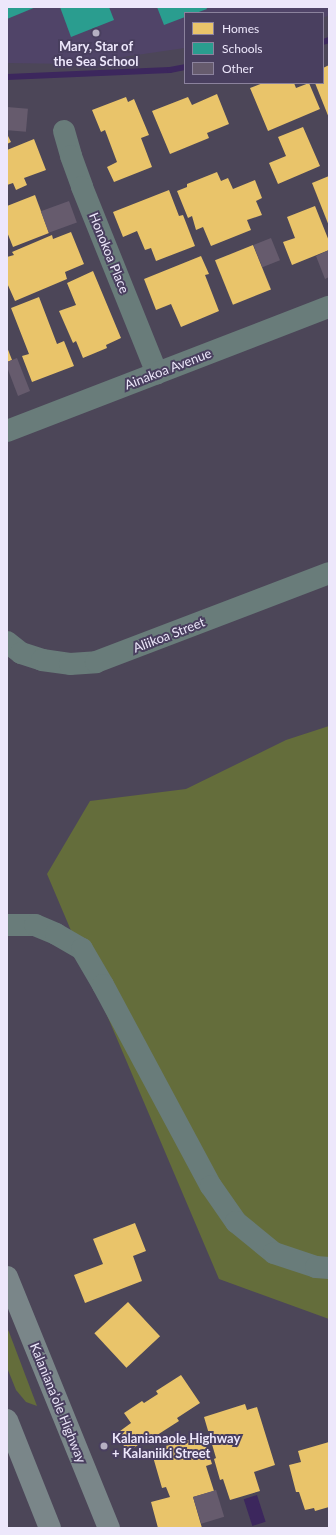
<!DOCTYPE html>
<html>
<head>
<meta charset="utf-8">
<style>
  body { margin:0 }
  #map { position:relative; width:336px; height:1535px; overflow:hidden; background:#4c4658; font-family:Lato,sans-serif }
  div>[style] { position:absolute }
  .built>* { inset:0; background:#504468 }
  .green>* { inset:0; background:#646d3b }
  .water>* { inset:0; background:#3c275d; transform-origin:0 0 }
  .homes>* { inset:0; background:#e9c46a; transform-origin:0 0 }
  .schools>* { inset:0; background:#2a9d8f }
  .stream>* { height:6px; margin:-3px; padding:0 3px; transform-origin:3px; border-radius:3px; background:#3c275d }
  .building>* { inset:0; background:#665b6d; transform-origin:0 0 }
  .minor>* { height:22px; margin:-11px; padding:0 11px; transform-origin:11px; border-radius:11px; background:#697c7a }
  .highway>* { height:22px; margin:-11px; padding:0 11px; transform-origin:11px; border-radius:11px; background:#7a8689 }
  .dots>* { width:11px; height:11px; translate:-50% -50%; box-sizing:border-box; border:2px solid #493f5f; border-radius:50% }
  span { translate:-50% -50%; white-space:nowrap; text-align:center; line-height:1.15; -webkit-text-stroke:4px #493f5f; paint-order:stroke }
  .poi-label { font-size:13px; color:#ede7fb; font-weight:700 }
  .left { translate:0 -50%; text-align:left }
  .street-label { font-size:13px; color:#ede7fb }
  .frame { position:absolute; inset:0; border:8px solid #ede7fb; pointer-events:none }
  .legend { position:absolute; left:184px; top:12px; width:140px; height:72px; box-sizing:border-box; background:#493f5f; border:1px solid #8b829d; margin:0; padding:5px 7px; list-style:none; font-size:12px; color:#ede7fb }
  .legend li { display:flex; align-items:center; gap:8px; height:20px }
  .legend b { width:20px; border:1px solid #8b829d }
</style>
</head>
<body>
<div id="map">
  <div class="built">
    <i style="clip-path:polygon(7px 7px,329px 7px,329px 15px,323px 18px,323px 13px,185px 13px,185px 48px,74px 64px,7px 63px)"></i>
  </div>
  <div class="green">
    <i style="clip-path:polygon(329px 726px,329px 1319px,219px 1279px,47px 874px,90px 801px,186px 789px,286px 740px)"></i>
    <i style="clip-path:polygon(7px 1328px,9px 1332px,37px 1406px,26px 1402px,16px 1390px,8px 1370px)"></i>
  </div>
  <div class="water">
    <i style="left:257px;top:1495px;width:28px;height:14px;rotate:72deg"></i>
  </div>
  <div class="homes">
    <i style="clip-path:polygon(329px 65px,329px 118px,315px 83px,323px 83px,323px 68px)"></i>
    <i style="clip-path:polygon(263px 83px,294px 83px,296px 88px,309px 83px,320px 109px,268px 131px,250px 88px)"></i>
    <i style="clip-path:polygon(217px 94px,229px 124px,207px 133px,209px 138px,170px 154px,152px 111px,188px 97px,192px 105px)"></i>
    <i style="clip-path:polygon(126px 97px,128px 102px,134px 99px,149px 135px,141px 138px,152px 167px,114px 182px,107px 167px,117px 162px,105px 130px,101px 132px,92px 110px)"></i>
    <i style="clip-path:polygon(303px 127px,320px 166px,278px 184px,269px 163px,286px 156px,278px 137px)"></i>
    <i style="clip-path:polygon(7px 134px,11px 142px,7px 144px)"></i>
    <i style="clip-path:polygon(34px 139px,46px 170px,24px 178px,27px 185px,16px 190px,13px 183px,7px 185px,7px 150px)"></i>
    <i style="clip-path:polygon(217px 172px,221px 181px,228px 178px,233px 189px,255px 180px,262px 198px,256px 201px,262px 215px,247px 220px,251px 230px,211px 246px,203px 227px,196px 230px,192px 216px,188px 218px,177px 191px,187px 187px,187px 184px)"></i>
    <i style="clip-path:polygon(329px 176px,329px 226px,312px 183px)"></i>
    <i style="clip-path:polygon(169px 190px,179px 216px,183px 215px,195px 246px,156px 261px,151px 248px,145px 250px,137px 231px,123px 237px,113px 212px)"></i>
    <i style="clip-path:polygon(35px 195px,49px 233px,13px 247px,7px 232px,7px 206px)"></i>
    <i style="clip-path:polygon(315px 206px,329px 241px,329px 250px,292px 265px,283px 242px,295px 238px,287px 217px)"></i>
    <i style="clip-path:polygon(71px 232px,84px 264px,65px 272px,67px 279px,15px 301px,7px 283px,7px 257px,14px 255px,12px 252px,52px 235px,53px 239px)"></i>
    <i style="left:253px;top:245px;width:48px;height:41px;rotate:68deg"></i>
    <i style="clip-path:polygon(201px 256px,209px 274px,205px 275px,219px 311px,181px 327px,171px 304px,156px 310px,144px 279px)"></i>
    <i style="clip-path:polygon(93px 271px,121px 338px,106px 345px,107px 348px,83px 358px,76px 341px,73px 343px,59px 311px,76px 305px,67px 283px)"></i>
    <i style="clip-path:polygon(39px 297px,57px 344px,64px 341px,74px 366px,32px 382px,22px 356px,29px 354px,11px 308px)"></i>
    <i style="clip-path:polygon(7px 347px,12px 360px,7px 362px)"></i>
    <i style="clip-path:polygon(135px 1223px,146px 1251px,133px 1256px,142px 1281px,85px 1303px,74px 1275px,103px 1264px,93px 1239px)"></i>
    <i style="left:128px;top:1302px;width:47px;height:46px;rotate:47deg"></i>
    <i style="clip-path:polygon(181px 1375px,200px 1403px,177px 1418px,179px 1421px,154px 1437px,152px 1435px,128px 1452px,116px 1434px,131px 1423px,124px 1413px,142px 1401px,144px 1403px,158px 1394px,156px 1391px)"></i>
    <i style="clip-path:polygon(245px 1404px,247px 1410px,257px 1407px,275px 1465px,254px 1472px,260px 1491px,230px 1500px,223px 1479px,220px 1480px,214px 1459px,216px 1458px,204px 1417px)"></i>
    <i style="clip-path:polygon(203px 1436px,212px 1464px,206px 1466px,214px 1491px,193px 1497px,202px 1528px,158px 1528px,151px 1502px,170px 1497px,166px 1487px,162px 1488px,151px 1450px)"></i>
    <i style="clip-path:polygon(329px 1442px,329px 1507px,315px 1511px,314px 1508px,305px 1510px,299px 1492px,296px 1492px,289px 1465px,301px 1462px,298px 1451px)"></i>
  </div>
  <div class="schools">
    <i style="clip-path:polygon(7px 7px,36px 7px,7px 19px)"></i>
    <i style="clip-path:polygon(60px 7px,109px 7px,114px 20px,71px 37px)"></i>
    <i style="clip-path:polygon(157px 7px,206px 7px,207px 9px,196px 13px,185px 13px,185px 17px,164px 25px)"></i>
  </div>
  <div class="stream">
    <i style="left:323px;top:42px;width:6px;rotate:-18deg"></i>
    <i style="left:7px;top:77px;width:163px;rotate:-2.5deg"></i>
    <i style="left:170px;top:70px;width:15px;rotate:-11deg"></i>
  </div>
  <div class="building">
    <i style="left:7px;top:107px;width:21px;height:23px;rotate:5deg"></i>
    <i style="left:69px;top:201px;width:23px;height:30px;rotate:70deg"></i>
    <i style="left:271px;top:238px;width:24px;height:19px;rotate:68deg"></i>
    <i style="clip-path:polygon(329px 250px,329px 277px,325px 279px,316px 256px)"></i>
    <i style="clip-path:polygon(17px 358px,30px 391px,18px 396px,7px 367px,7px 362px)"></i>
    <i style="left:216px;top:1490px;width:28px;height:24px;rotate:73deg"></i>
  </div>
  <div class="minor">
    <i style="left:64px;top:131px;width:26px;rotate:74deg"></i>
    <i style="left:71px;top:156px;width:33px;rotate:70deg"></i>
    <i style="left:82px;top:187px;width:201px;rotate:68.1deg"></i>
    <i style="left:7px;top:431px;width:345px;rotate:-21.1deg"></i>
    <i style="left:7px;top:642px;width:18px;rotate:38deg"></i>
    <i style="left:21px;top:653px;width:22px;rotate:18deg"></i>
    <i style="left:42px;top:660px;width:28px;rotate:8deg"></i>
    <i style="left:70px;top:664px;width:26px;rotate:-4deg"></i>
    <i style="left:96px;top:662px;width:249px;rotate:-20.9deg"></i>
    <i style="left:7px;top:925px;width:28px"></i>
    <i style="left:35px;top:925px;width:23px;rotate:23deg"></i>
    <i style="left:56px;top:934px;width:30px;rotate:30deg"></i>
    <i style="left:82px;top:949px;width:42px;rotate:59.7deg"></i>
    <i style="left:103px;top:985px;width:228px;rotate:61.8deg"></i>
    <i style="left:211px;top:1186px;width:44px;rotate:55.2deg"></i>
    <i style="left:236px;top:1222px;width:49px;rotate:39.2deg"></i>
    <i style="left:274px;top:1253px;width:44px;rotate:18.4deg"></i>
    <i style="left:316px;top:1267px;width:13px;rotate:4deg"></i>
  </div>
  <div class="highway">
    <i style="left:7px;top:1277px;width:271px;rotate:67.9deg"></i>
    <i style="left:7px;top:1420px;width:116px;rotate:68.3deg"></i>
  </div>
  <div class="dots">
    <i style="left:96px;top:33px;background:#b5afc2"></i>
    <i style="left:104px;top:1446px;background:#b5afc2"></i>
  </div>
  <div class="poi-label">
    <span style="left:96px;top:54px">Mary, Star of<br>the Sea School</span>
    <span class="left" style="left:112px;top:1446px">Kalanianaole Highway<br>+ Kalaniiki Street</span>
  </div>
  <div class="street-label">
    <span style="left:109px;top:253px;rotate:68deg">Honokoa Place</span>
    <span style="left:168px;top:369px;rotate:-21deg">Ainakoa Avenue</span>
    <span style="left:169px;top:635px;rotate:-21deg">Aliikoa Street</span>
    <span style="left:58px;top:1403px;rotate:68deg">Kalaniana’ole Highway</span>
  </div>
  <div class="frame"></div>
  <ul class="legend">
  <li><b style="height:11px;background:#e9c46a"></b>Homes</li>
  <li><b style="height:11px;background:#2a9d8f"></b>Schools</li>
  <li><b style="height:11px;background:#665b6d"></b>Other</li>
  </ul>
</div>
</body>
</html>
